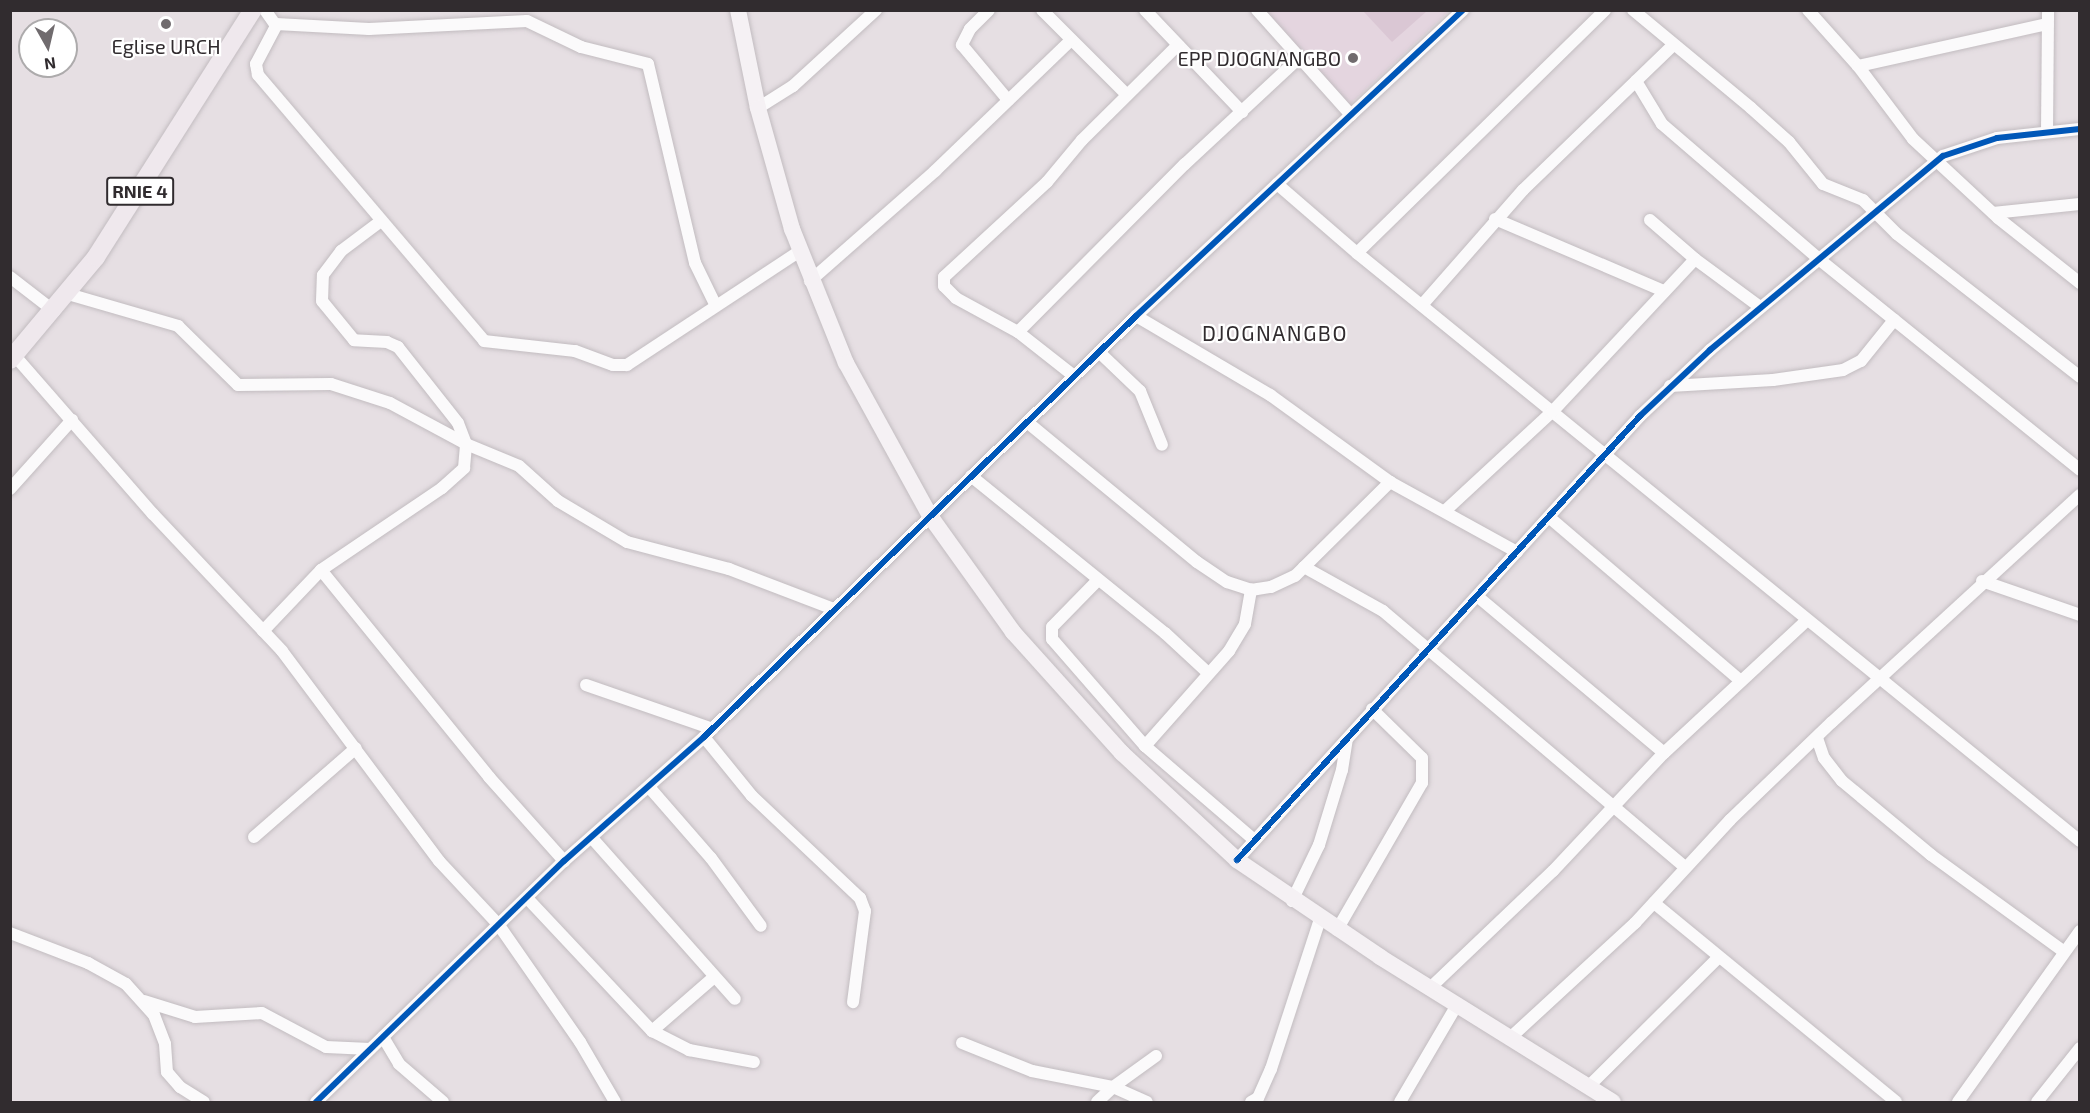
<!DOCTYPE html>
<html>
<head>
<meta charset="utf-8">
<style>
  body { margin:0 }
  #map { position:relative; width:2090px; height:1113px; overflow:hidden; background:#e6dfe3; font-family:"Exo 2",sans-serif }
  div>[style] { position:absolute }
  .built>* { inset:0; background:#e4d5df }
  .green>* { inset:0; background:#dac7d4 }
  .roads { filter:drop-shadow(0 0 2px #c2bcc0) drop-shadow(0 0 2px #c2bcc0) }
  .street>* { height:12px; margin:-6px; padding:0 6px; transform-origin:6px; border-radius:6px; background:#fbfafb }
  .secondary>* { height:16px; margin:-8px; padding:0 8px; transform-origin:8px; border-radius:8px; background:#f5f1f4 }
  .primary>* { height:18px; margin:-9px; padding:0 9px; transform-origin:9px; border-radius:9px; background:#efe8ed }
  .cycleway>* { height:6px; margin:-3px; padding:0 3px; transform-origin:3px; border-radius:3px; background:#0057b8 }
  .dots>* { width:16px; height:16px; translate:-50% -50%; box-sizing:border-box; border:3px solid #fff; border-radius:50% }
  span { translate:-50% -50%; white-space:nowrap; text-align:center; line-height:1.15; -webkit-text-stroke:4.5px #fff; paint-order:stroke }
  .shield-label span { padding:2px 4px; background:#fff; border:2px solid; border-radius:4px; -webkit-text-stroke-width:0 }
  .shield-label { font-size:18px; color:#312c2f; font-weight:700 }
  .poi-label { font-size:20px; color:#312c2f }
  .right { translate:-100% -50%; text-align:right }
  .neighbourhood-label { font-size:21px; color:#312c2f; letter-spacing:1.5px }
  .frame { position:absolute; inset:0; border:12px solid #312c2f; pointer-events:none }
  .north { position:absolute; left:18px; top:18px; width:60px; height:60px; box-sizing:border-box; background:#fff; border:2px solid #adabac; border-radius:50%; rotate:172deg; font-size:16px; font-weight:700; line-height:24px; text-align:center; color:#312c2f }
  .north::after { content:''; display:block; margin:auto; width:21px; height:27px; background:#706b6e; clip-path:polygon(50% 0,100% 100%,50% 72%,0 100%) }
</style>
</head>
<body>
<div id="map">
  <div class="built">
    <i style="clip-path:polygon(1264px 11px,1449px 11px,1349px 105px)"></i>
  </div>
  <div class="green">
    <i style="clip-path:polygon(1363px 11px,1427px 11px,1392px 42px)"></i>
  </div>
  <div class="roads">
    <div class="street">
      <i style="left:265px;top:10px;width:19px;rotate:55deg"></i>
      <i style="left:276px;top:26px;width:43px;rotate:117.8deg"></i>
      <i style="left:256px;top:64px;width:11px;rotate:80deg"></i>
      <i style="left:258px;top:75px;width:349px;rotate:49.6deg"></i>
      <i style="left:484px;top:341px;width:92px;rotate:6.3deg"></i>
      <i style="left:575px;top:351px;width:40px;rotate:20.2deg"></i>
      <i style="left:613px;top:365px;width:14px"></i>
      <i style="left:627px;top:365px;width:207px;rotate:-33.4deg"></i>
      <i style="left:989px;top:10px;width:27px;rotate:135deg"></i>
      <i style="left:970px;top:29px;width:18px;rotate:117deg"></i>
      <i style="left:962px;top:45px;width:72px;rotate:50.1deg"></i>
      <i style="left:1042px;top:10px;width:120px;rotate:45deg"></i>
      <i style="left:1145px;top:10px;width:141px;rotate:46.4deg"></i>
      <i style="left:1257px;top:10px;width:141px;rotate:48.2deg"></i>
      <i style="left:1633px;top:10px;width:153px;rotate:39.7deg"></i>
      <i style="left:1751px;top:108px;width:51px;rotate:41.8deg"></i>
      <i style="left:1789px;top:142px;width:54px;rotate:51deg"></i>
      <i style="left:1823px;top:184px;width:43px;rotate:21.8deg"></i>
      <i style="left:1863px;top:200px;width:48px;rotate:45deg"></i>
      <i style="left:1897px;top:234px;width:232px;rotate:38deg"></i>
      <i style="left:1808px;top:10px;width:75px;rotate:48.2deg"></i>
      <i style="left:1858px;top:66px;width:91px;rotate:53deg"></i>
      <i style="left:1913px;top:139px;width:116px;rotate:42.9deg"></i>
      <i style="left:1998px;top:218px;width:105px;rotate:38.4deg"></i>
      <i style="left:276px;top:24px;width:93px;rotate:3.1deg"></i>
      <i style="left:369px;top:29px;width:158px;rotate:-2.9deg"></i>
      <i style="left:527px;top:21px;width:60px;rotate:25.7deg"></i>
      <i style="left:581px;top:47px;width:69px;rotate:14.2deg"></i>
      <i style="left:648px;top:64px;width:204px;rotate:76.7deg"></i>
      <i style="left:695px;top:263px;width:46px;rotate:64deg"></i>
      <i style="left:1858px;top:66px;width:194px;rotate:-12.5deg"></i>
      <i style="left:1636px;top:81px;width:50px;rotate:58.8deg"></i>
      <i style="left:1662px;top:124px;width:208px;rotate:40.7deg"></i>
      <i style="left:1820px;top:260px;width:334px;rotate:38.9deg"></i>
      <i style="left:758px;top:108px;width:41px;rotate:-32.2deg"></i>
      <i style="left:793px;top:86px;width:113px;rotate:-42.5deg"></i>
      <i style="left:2047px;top:132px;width:122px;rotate:-89.5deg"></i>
      <i style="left:1277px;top:184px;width:106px;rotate:40.8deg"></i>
      <i style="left:1357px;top:253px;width:932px;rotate:39.12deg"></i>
      <i style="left:1993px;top:213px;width:87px;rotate:-5.9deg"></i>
      <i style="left:1495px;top:219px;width:184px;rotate:23.1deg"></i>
      <i style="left:1650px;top:220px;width:60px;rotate:40.9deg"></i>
      <i style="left:1695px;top:259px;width:81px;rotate:36.4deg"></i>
      <i style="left:1357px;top:253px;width:347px;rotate:-44.4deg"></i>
      <i style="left:10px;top:277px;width:56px;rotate:37.7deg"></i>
      <i style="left:810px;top:281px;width:167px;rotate:-41.3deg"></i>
      <i style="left:935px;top:171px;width:189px;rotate:-43.9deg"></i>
      <i style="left:68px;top:294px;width:115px;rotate:16.2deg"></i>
      <i style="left:178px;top:326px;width:84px;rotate:44.5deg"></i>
      <i style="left:238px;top:385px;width:93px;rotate:-0.6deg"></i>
      <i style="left:331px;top:384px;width:62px;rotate:17.9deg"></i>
      <i style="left:390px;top:403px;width:86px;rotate:28.3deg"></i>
      <i style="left:466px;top:444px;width:57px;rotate:22.5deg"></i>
      <i style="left:519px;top:466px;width:52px;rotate:41.9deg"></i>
      <i style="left:558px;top:501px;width:80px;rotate:30.7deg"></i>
      <i style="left:627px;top:542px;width:106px;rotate:14.8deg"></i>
      <i style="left:729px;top:569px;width:112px;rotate:20.9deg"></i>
      <i style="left:1422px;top:305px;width:153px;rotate:-48.7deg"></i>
      <i style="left:1523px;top:190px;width:209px;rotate:-44deg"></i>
      <i style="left:1136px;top:316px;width:156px;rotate:30.5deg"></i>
      <i style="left:1270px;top:395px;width:148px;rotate:35.9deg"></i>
      <i style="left:1390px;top:482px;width:145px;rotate:28.9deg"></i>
      <i style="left:1018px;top:332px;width:237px;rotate:-45.2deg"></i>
      <i style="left:1185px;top:164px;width:156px;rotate:-42.9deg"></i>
      <i style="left:1099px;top:352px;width:57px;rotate:43.6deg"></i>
      <i style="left:1140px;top:391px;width:58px;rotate:67.8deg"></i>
      <i style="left:15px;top:356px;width:210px;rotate:48.9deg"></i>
      <i style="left:153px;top:514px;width:188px;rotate:46.7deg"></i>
      <i style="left:282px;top:651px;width:262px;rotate:53.2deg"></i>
      <i style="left:439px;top:861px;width:86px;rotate:46.9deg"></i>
      <i style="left:498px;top:924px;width:144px;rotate:55.2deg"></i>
      <i style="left:580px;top:1042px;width:69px;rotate:59.7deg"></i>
      <i style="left:1074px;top:376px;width:71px;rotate:-141.8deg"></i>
      <i style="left:1018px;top:332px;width:71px;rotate:-151.3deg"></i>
      <i style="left:956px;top:298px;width:17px;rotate:-135deg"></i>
      <i style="left:944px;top:286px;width:9px;rotate:-90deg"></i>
      <i style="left:944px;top:277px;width:140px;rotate:-42.7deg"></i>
      <i style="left:1047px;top:182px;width:55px;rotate:-50.2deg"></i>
      <i style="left:1082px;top:140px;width:135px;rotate:-44.7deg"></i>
      <i style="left:1670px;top:386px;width:103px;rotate:-3.3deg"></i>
      <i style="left:1773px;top:380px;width:71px;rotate:-8.1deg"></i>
      <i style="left:1843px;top:370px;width:20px;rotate:-27deg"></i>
      <i style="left:1861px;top:361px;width:53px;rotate:-51.2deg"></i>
      <i style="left:1027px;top:422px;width:220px;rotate:39.5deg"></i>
      <i style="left:1197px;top:562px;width:36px;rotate:34deg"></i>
      <i style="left:1227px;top:582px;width:25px;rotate:18deg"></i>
      <i style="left:1251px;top:590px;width:20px;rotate:-9deg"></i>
      <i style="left:1271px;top:587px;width:26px;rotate:-25deg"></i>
      <i style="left:1295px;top:576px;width:134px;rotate:-44.7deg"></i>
      <i style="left:971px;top:476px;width:250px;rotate:39deg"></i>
      <i style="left:1165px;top:633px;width:59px;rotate:42.9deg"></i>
      <i style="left:10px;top:489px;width:93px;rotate:-48.1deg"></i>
      <i style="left:1446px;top:510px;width:144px;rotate:-42.8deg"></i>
      <i style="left:1552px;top:412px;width:209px;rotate:-46.9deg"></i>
      <i style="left:1550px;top:518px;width:250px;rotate:40.5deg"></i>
      <i style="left:1304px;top:567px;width:90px;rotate:29.1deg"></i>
      <i style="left:1383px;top:611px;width:396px;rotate:40.3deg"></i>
      <i style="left:321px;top:570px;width:267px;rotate:50.9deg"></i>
      <i style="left:489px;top:777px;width:113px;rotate:48.2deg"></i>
      <i style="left:1097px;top:581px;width:64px;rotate:134.4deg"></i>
      <i style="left:1052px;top:627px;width:12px;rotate:90deg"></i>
      <i style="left:1052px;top:639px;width:142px;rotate:49deg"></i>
      <i style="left:1145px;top:746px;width:143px;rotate:40.7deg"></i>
      <i style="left:1982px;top:581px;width:104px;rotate:19.1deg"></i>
      <i style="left:1477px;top:596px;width:244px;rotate:40deg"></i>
      <i style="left:263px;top:631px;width:84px;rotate:-46.4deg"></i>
      <i style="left:321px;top:570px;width:146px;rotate:-34.1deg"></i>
      <i style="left:442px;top:488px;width:30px;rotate:-42deg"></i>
      <i style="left:464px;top:468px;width:24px;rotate:-85deg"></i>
      <i style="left:466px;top:444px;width:22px;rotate:-111deg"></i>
      <i style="left:458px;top:423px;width:97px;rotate:-128.3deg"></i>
      <i style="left:398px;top:347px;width:12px;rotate:-156deg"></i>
      <i style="left:387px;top:342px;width:33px;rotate:-177deg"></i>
      <i style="left:354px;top:340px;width:50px;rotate:-129.4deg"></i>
      <i style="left:322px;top:301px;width:26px;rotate:-88deg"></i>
      <i style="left:323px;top:275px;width:30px;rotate:-53deg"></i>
      <i style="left:341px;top:251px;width:50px;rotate:-36.9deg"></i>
      <i style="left:586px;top:685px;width:134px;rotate:19.1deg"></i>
      <i style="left:704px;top:737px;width:76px;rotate:50.9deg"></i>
      <i style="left:752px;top:796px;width:149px;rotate:43.4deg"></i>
      <i style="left:860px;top:898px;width:14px;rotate:69deg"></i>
      <i style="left:865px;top:911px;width:92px;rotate:97.5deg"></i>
      <i style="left:1817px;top:738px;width:21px;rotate:71deg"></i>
      <i style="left:1824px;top:758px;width:29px;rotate:52deg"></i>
      <i style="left:1842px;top:781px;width:116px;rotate:39.7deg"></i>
      <i style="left:1931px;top:855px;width:163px;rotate:36deg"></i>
      <i style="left:1145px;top:746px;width:127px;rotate:-48.5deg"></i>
      <i style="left:1229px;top:651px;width:31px;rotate:-59deg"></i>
      <i style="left:1245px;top:624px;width:35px;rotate:-80deg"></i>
      <i style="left:649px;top:787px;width:94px;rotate:48.9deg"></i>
      <i style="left:711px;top:858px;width:84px;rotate:53.7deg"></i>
      <i style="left:254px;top:837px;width:135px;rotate:-41.1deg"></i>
      <i style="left:592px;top:838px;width:215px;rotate:48.4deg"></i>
      <i style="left:1237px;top:860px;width:600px;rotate:-47.77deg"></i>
      <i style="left:1640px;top:416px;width:96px;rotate:-43.3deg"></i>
      <i style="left:1710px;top:350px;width:303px;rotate:-39.8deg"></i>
      <i style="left:1943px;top:156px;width:57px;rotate:-18.4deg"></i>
      <i style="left:1997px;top:138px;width:83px;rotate:-6.2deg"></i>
      <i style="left:527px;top:898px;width:183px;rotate:46.8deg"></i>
      <i style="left:652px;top:1031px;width:42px;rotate:27.2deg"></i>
      <i style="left:689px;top:1050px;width:66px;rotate:10.5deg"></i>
      <i style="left:1292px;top:901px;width:62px;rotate:-64.3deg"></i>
      <i style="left:1319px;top:845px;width:78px;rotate:-73deg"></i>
      <i style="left:1342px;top:770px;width:31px;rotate:-81deg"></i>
      <i style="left:1654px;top:903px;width:313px;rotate:39.4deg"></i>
      <i style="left:1337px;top:930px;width:170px;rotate:-60deg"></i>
      <i style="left:1422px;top:783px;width:25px;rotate:-90deg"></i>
      <i style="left:1422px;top:758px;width:70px;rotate:-135.6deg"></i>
      <i style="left:10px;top:933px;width:84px;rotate:21deg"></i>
      <i style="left:88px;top:963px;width:43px;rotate:28.9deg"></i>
      <i style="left:126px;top:984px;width:42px;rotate:47.9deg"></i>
      <i style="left:154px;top:1015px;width:31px;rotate:69deg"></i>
      <i style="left:165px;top:1044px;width:28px;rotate:86deg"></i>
      <i style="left:167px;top:1072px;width:20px;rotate:49deg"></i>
      <i style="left:180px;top:1087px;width:28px;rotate:32deg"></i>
      <i style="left:1430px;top:988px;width:170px;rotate:-43.6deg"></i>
      <i style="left:1553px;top:871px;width:162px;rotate:-46.8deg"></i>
      <i style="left:1664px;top:753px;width:195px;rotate:-42.9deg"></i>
      <i style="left:144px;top:1001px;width:53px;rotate:17.4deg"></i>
      <i style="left:195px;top:1017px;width:67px;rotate:-3.4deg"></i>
      <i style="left:262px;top:1013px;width:72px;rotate:28deg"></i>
      <i style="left:326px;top:1047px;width:44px;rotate:2.6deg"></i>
      <i style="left:652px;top:1031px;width:81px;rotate:-41deg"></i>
      <i style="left:383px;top:1037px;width:31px;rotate:59deg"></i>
      <i style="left:399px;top:1064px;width:58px;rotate:40.8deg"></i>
      <i style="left:1510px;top:1038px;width:170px;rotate:-42.6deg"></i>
      <i style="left:1635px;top:923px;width:140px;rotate:-47.3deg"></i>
      <i style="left:1730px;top:820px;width:141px;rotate:-43.9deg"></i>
      <i style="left:1832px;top:722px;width:336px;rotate:-42.5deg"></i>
      <i style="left:962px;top:1043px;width:75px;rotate:21.8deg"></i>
      <i style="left:1032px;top:1071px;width:83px;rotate:11.2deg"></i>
      <i style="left:1113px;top:1087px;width:53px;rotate:-35.8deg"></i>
      <i style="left:1589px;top:1086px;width:183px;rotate:-44.8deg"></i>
      <i style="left:316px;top:1102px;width:346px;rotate:-44.2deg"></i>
      <i style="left:564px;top:861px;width:187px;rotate:-41.5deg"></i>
      <i style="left:704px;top:737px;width:603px;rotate:-44.26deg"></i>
      <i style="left:1136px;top:316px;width:448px;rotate:-43.1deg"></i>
      <i style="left:1097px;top:1102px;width:22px;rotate:-43deg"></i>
      <i style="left:1113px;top:1087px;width:37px;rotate:24deg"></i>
      <i style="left:1251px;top:1102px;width:8px;rotate:-30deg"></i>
      <i style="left:1258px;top:1098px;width:32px;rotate:-66deg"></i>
      <i style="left:1271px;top:1069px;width:158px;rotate:-71.9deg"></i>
      <i style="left:1400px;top:1102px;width:113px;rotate:-59.6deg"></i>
      <i style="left:1958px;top:1102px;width:210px;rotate:-54.5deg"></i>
      <i style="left:2037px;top:1102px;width:69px;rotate:-51.5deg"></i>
    </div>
    <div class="secondary">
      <i style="left:738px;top:10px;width:100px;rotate:78.5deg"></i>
      <i style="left:758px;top:108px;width:126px;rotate:74.3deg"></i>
      <i style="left:792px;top:229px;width:144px;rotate:68.1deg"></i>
      <i style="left:846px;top:363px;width:175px;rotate:61.2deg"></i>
      <i style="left:930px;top:516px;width:143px;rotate:54.4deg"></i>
      <i style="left:1013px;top:632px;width:163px;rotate:48deg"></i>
      <i style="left:1122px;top:753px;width:157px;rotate:42.9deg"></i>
      <i style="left:1237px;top:860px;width:173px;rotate:34.1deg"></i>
      <i style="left:1380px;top:957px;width:274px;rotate:31.9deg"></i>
    </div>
    <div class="primary">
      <i style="left:10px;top:360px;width:134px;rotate:-50.1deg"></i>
      <i style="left:96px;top:257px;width:293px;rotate:-57.6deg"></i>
    </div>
  </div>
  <div class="cycleway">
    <i style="left:1237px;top:860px;width:600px;rotate:-47.77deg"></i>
    <i style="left:1640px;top:416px;width:96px;rotate:-43.3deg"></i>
    <i style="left:1710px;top:350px;width:303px;rotate:-39.8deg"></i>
    <i style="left:1943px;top:156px;width:57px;rotate:-18.4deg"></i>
    <i style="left:1997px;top:138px;width:83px;rotate:-6.2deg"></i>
    <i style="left:316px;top:1102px;width:346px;rotate:-44.2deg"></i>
    <i style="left:564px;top:861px;width:187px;rotate:-41.5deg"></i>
    <i style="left:704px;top:737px;width:603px;rotate:-44.26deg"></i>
    <i style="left:1136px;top:316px;width:448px;rotate:-43.1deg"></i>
  </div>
  <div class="dots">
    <i style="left:166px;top:24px;background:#706b6e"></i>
    <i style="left:1353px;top:58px;background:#706b6e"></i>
  </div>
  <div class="shield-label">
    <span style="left:140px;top:191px">RNIE 4</span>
  </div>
  <div class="poi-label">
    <span style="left:166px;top:46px">Eglise URCH</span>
    <span class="right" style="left:1341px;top:58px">EPP DJOGNANGBO</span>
  </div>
  <div class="neighbourhood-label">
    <span style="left:1275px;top:333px">DJOGNANGBO</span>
  </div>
  <div class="frame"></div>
  <div class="north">N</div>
</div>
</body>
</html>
